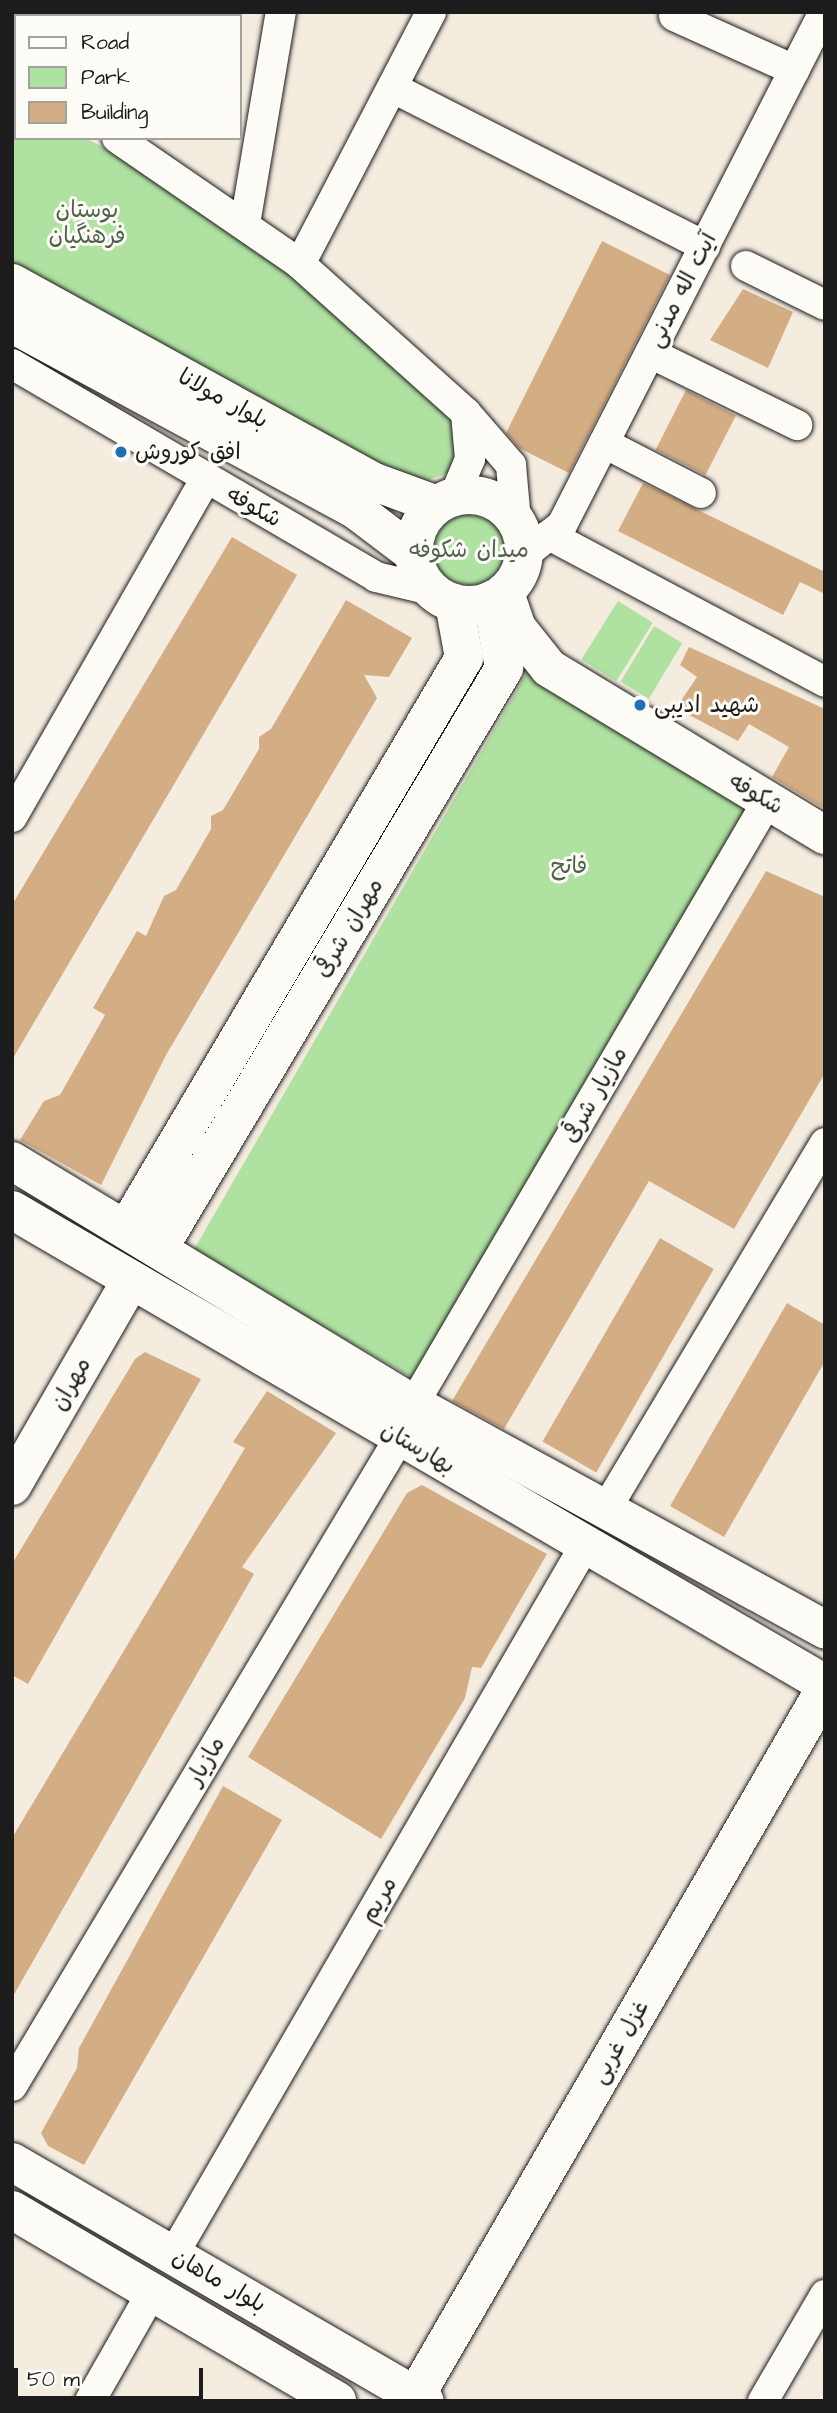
<!DOCTYPE html>
<html>
<head>
<meta charset="utf-8">
<style>
  body { margin:0 }
  #map { position:relative; width:837px; height:2413px; overflow:hidden; background:#f5ece0; font-family:"Architects Daughter","Playpen Sans Arabic",sans-serif }
  div>[style] { position:absolute }
  .green>* { inset:0; background:#afe1a1; transform-origin:0 0 }
  .round { border-radius:50% }
  .building>* { inset:0; background:#d3ad84; transform-origin:0 0 }
  .roads { filter:drop-shadow(0 0 2px #1c1c1c) drop-shadow(0 0 2px #1c1c1c) }
  .street>* { height:30px; margin:-15px; padding:0 15px; transform-origin:15px; border-radius:15px; background:#fdfcf7 }
  .secondary>* { height:38px; margin:-19px; padding:0 19px; transform-origin:19px; border-radius:19px; background:#fdfcf7 }
  .secondary>.ring { margin:-19px; padding:0; box-sizing:content-box; background:none; border:38px solid #fdfcf7; border-radius:50% }
  .dots>* { width:19px; height:19px; translate:-50% -50%; box-sizing:border-box; border:4px solid #fdfcf7; border-radius:50% }
  span { translate:-50% -50%; white-space:nowrap; text-align:center; line-height:1.15; -webkit-text-stroke:6px #fdfcf7; paint-order:stroke }
  .park-label { font-size:23px; color:#4f614b }
  .street-label { font-size:23px; color:#1c1c1c }
  .poi-label { font-size:23px; color:#1c1c1c }
  .left { translate:0 -50%; text-align:left }
  .frame { position:absolute; inset:0; border:14px solid #1c1c1c; pointer-events:none }
  .legend { position:absolute; left:14px; top:14px; width:228px; height:126px; box-sizing:border-box; background:#fdfcf7; border:2px solid #a3a29f; margin:0; padding:9px 12px; list-style:none; font-size:21px; color:#1c1c1c }
  .legend li { display:flex; align-items:center; gap:14px; height:35px }
  .legend b { width:35px; border:2px solid #a3a29f }
  .scale { position:absolute; left:14px; top:2368px; width:189px; height:32px; box-sizing:border-box; border:4px solid #1c1c1c; border-top:0; padding-left:9px; font-size:21px; line-height:24px; white-space:nowrap; color:#1c1c1c; -webkit-text-stroke:5px #fdfcf7; paint-order:stroke }
</style>
</head>
<body>
<div id="map">
  <div class="green">
    <i style="clip-path:polygon(12px 100px,16px 138px,86px 138px,133px 164px,244px 239px,373px 342px,461px 429px,454px 471px,411px 486px,12px 263px)"></i>
    <i class="round" style="left:434px;top:515px;width:70px;height:70px"></i>
    <i style="left:618px;top:601px;width:41px;height:69px;rotate:32deg"></i>
    <i style="left:654px;top:626px;width:33px;height:65px;rotate:31deg"></i>
    <i style="left:528px;top:671px;width:268px;height:670px;rotate:30deg"></i>
  </div>
  <div class="building">
    <i style="clip-path:polygon(602px 241px,670px 275px,569px 473px,519px 448px,506px 433px)"></i>
    <i style="clip-path:polygon(743px 289px,793px 312px,768px 368px,710px 340px)"></i>
    <i style="left:686px;top:390px;width:56px;height:67px;rotate:27deg"></i>
    <i style="clip-path:polygon(643px 483px,825px 572px,825px 594px,800px 582px,783px 615px,618px 531px)"></i>
    <i style="clip-path:polygon(232px 537px,297px 575px,12px 1060px,12px 905px)"></i>
    <i style="clip-path:polygon(346px 600px,412px 638px,389px 677px,364px 675px,377px 698px,166px 1055px,101px 1185px,20px 1140px,44px 1101px,60px 1095px,105px 1015px,93px 1008px,137px 931px,146px 936px,164px 896px,176px 890px,211px 829px,211px 816px,223px 810px,259px 749px,259px 737px,271px 729px)"></i>
    <i style="clip-path:polygon(689px 647px,825px 709px,825px 809px,772px 777px,789px 747px,749px 724px,738px 741px,676px 708px,697px 677px,680px 665px)"></i>
    <i style="clip-path:polygon(766px 871px,825px 897px,825px 1073px,734px 1229px,649px 1181px,504px 1429px,452px 1401px)"></i>
    <i style="left:660px;top:1238px;width:62px;height:235px;rotate:30deg"></i>
    <i style="clip-path:polygon(787px 1303px,825px 1325px,825px 1361px,724px 1537px,670px 1506px)"></i>
    <i style="clip-path:polygon(145px 1352px,201px 1379px,28px 1684px,12px 1675px,12px 1564px,135px 1359px)"></i>
    <i style="clip-path:polygon(267px 1391px,336px 1433px,242px 1567px,254px 1574px,12px 1998px,12px 1838px,245px 1448px,233px 1442px)"></i>
    <i style="clip-path:polygon(422px 1485px,547px 1554px,481px 1668px,472px 1667px,465px 1698px,381px 1839px,248px 1757px,407px 1493px)"></i>
    <i style="clip-path:polygon(223px 1786px,282px 1820px,84px 2165px,48px 2146px,41px 2133px,77px 2068px,79px 2048px)"></i>
  </div>
  <div class="roads">
    <div class="street">
      <i style="left:674px;top:16px;width:132px;rotate:24.2deg"></i>
      <i style="left:12px;top:79px;width:4px;rotate:27deg"></i>
      <i style="left:393px;top:88px;width:350px;rotate:26.9deg"></i>
      <i style="left:117px;top:138px;width:222px;rotate:34.5deg"></i>
      <i style="left:300px;top:264px;width:223px;rotate:41.9deg"></i>
      <i style="left:466px;top:413px;width:69px;rotate:49.1deg"></i>
      <i style="left:511px;top:465px;width:56px;rotate:84.9deg"></i>
      <i style="left:245px;top:224px;width:215px;rotate:-80.4deg"></i>
      <i style="left:300px;top:264px;width:284px;rotate:-62.5deg"></i>
      <i style="left:746px;top:266px;width:88px;rotate:26.3deg"></i>
      <i style="left:650px;top:353px;width:164px;rotate:26.1deg"></i>
      <i style="left:12px;top:364px;width:422px;rotate:30.3deg"></i>
      <i style="left:376px;top:577px;width:57px;rotate:13.3deg"></i>
      <i style="left:604px;top:443px;width:109px;rotate:27.3deg"></i>
      <i style="left:454px;top:497px;width:41px;rotate:-67.2deg"></i>
      <i style="left:470px;top:459px;width:46px;rotate:-95deg"></i>
      <i style="left:549px;top:535px;width:313px;rotate:28deg"></i>
      <i style="left:524px;top:555px;width:48px;rotate:-38.3deg"></i>
      <i style="left:562px;top:525px;width:576px;rotate:-62.95deg"></i>
      <i style="left:12px;top:817px;width:388px;rotate:-60.2deg"></i>
      <i style="left:423px;top:1388px;width:680px;rotate:-59.59deg"></i>
      <i style="left:615px;top:1494px;width:409px;rotate:-59.1deg"></i>
      <i style="left:12px;top:2086px;width:756px;rotate:-59.13deg"></i>
      <i style="left:173px;top:2255px;width:821px;rotate:-59.87deg"></i>
      <i style="left:90px;top:2401px;width:125px;rotate:-60.4deg"></i>
      <i style="left:763px;top:2401px;width:123px;rotate:-59.7deg"></i>
    </div>
    <div class="secondary">
      <i style="left:12px;top:283px;width:411px;rotate:28.8deg"></i>
      <i style="left:372px;top:481px;width:69px;rotate:20.3deg"></i>
      <i style="left:12px;top:324px;width:391px;rotate:28.4deg"></i>
      <i style="left:356px;top:510px;width:73px;rotate:37.2deg"></i>
      <i class="ring" style="left:414px;top:495px;width:72px;height:72px"></i>
      <i style="left:506px;top:596px;width:34px;rotate:71deg"></i>
      <i style="left:517px;top:628px;width:51px;rotate:51.3deg"></i>
      <i style="left:549px;top:668px;width:323px;rotate:31.2deg"></i>
      <i style="left:12px;top:1161px;width:469px;rotate:31.2deg"></i>
      <i style="left:413px;top:1404px;width:470px;rotate:28.7deg"></i>
      <i style="left:12px;top:1210px;width:941px;rotate:30.24deg"></i>
      <i style="left:127px;top:1228px;width:662px;rotate:-59.41deg"></i>
      <i style="left:464px;top:658px;width:56px;rotate:-100.3deg"></i>
      <i style="left:159px;top:1248px;width:675px;rotate:-59.25deg"></i>
      <i style="left:504px;top:668px;width:69px;rotate:-100deg"></i>
      <i style="left:12px;top:1486px;width:236px;rotate:-60deg"></i>
      <i style="left:12px;top:2162px;width:477px;rotate:30.1deg"></i>
      <i style="left:12px;top:2210px;width:377px;rotate:30.4deg"></i>
      <i style="left:416px;top:2395px;width:816px;rotate:-59.92deg"></i>
    </div>
  </div>
  <div class="dots">
    <i style="left:121px;top:452px;background:#1f6fb2"></i>
    <i style="left:640px;top:705px;background:#1f6fb2"></i>
  </div>
  <div class="park-label">
    <span style="left:87px;top:223px">بوستان<br>فرهنگیان</span>
    <span style="left:469px;top:550px">میدان شکوفه</span>
    <span style="left:569px;top:866px">فاتح</span>
  </div>
  <div class="street-label">
    <span style="left:682px;top:290px;rotate:-63deg">آیت اله مدنی</span>
    <span style="left:223px;top:399px;rotate:29deg">بلوار مولانا</span>
    <span style="left:254px;top:507px;rotate:30deg">شکوفه</span>
    <span style="left:756px;top:794px;rotate:31deg">شکوفه</span>
    <span style="left:349px;top:928px;rotate:-59deg">مهران شرقی</span>
    <span style="left:595px;top:1095px;rotate:-60deg">مازیار شرقی</span>
    <span style="left:71px;top:1384px;rotate:-60deg">مهران</span>
    <span style="left:418px;top:1448px;rotate:30deg">بهارستان</span>
    <span style="left:206px;top:1761px;rotate:-59deg">مازیار</span>
    <span style="left:379px;top:1900px;rotate:-60deg">مریم</span>
    <span style="left:620px;top:2042px;rotate:-60deg">غزل غربی</span>
    <span style="left:219px;top:2281px;rotate:30deg">بلوار ماهان</span>
  </div>
  <div class="poi-label">
    <span class="left" style="left:135px;top:452px">افق کوروش</span>
    <span class="left" style="left:654px;top:705px">شهید ادیبی</span>
  </div>
  <div class="frame"></div>
  <ul class="legend">
  <li><b style="height:9px;background:#fdfcf7"></b>Road</li>
  <li><b style="height:19px;background:#afe1a1"></b>Park</li>
  <li><b style="height:19px;background:#d3ad84"></b>Building</li>
  </ul>
  <div class="scale">50 m</div>
</div>
</body>
</html>
